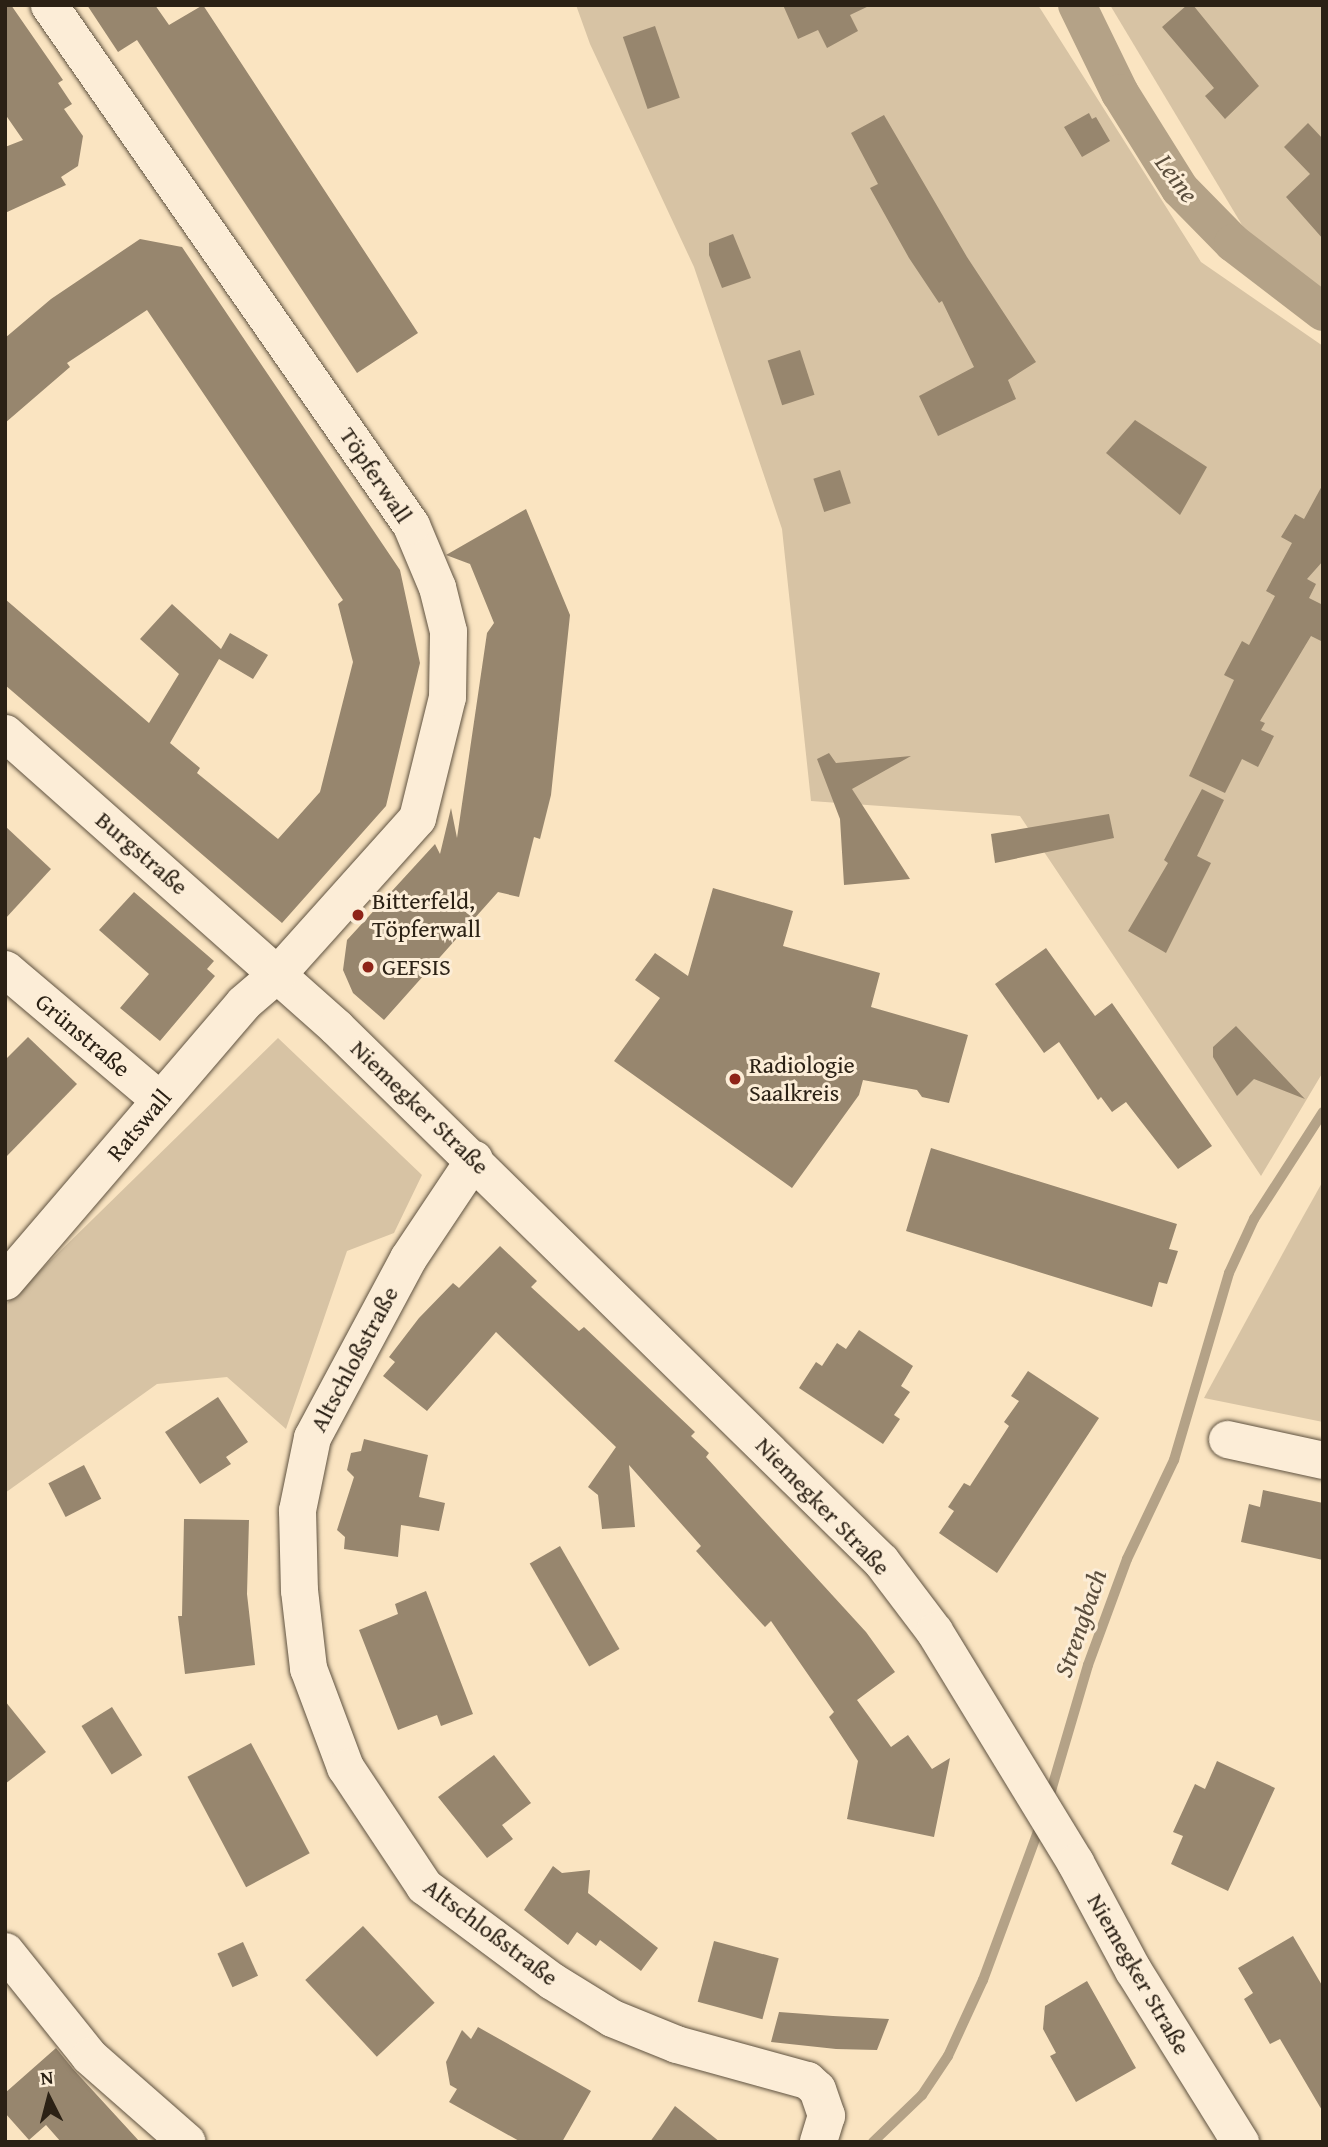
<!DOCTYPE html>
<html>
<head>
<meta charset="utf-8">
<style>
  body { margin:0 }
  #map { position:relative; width:1328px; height:2147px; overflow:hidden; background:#fae4c1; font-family:"Gentium Book Plus",serif }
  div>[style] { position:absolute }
  .green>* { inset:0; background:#d7c3a4 }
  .stream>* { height:10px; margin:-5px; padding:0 5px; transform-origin:5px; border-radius:5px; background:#b4a287 }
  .canal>* { height:38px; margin:-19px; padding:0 19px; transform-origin:19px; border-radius:19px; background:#b4a287 }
  .building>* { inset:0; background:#97866e; transform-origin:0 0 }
  .roads { filter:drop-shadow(0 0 2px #5f5240) drop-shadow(0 0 2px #5f5240) }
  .minor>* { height:37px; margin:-18.5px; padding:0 18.5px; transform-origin:18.5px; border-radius:18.5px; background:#fcedd7 }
  .dots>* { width:19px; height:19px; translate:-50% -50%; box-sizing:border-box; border:4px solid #fcedd7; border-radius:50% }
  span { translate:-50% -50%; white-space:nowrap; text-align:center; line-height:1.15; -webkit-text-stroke:6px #fcedd7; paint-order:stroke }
  .street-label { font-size:24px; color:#2b2115 }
  .poi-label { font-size:24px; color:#2b2115 }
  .left { translate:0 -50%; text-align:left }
  .water-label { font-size:26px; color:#5b4e3d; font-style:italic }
  .frame { position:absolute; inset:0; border:7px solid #2b2115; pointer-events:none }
  .north { position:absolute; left:14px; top:2063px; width:70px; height:70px; -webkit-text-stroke:5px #fcedd7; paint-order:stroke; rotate:354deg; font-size:19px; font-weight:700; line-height:28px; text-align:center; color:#2b2115 }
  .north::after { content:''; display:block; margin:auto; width:24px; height:32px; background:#2b2115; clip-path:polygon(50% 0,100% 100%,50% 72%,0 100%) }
</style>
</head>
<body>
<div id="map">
  <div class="green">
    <i style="clip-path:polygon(576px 5px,1038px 5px,1201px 262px,1323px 346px,1323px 1072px,1261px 1176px,1020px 816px,811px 801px,782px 529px,694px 267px,590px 44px)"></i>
    <i style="clip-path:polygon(1110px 5px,1323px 5px,1323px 295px,1257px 250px)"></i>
    <i style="clip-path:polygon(278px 1038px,422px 1175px,394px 1233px,347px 1251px,286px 1429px,227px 1377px,157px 1384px,5px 1493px,5px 1305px)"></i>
    <i style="clip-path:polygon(1323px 1181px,1323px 1422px,1204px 1398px,1295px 1231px)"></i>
  </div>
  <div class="stream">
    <i style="left:1048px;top:1801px;width:142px;rotate:-73.6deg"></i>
    <i style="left:1088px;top:1665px;width:113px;rotate:-69.8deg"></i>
    <i style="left:1127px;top:1559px;width:110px;rotate:-64.6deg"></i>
    <i style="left:1174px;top:1460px;width:195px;rotate:-73.6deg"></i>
    <i style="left:1229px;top:1273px;width:60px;rotate:-65.2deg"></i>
    <i style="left:1254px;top:1219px;width:127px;rotate:-57.2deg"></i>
    <i style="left:873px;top:2142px;width:68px;rotate:-43.8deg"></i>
    <i style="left:922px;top:2095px;width:47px;rotate:-56.3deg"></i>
    <i style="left:948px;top:2056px;width:84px;rotate:-65.3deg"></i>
    <i style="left:983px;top:1980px;width:167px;rotate:-69.7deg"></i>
  </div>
  <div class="canal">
    <i style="left:1077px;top:5px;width:98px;rotate:64deg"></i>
    <i style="left:1120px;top:93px;width:113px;rotate:58deg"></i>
    <i style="left:1180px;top:189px;width:76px;rotate:45.5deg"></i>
    <i style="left:1233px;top:243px;width:113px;rotate:37.5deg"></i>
  </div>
  <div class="building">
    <i style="clip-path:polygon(5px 5px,11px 5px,63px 80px,58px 83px,72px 104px,64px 109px,83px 136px,78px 166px,61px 177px,66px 185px,5px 213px,5px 147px,23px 140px,5px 114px)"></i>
    <i style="clip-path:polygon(87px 5px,155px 5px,169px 25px,203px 5px,418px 333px,357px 373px,137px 40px,118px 52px)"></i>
    <i style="clip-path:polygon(783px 5px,871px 5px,850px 15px,858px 31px,827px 48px,818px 30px,798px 39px)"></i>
    <i style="clip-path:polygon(1187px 5px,1193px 5px,1259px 86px,1225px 119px,1205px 96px,1214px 88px,1162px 27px)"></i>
    <i style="left:655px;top:26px;width:76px;height:34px;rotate:71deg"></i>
    <i style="clip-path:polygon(1089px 113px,1092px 119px,1096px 117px,1110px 141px,1082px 157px,1064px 127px)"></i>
    <i style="clip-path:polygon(884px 115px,967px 257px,1036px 362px,1008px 380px,1016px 399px,938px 436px,919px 396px,974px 367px,942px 301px,939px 303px,909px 258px,870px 188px,878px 184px,851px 133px)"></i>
    <i style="clip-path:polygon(1308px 123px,1323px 139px,1323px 239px,1286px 197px,1310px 174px,1284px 147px)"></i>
    <i style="clip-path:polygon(733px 234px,751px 278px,722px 288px,709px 255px,709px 243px)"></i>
    <i style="clip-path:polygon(140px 239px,182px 247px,400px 570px,420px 663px,386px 806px,282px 923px,5px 685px,5px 599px,149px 723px,179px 674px,140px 639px,172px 604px,221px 649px,230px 633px,268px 655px,253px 679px,219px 659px,170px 743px,200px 768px,197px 773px,278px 839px,320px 792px,353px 662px,338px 604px,343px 600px,147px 310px,67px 363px,70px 367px,5px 423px,5px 338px,51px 299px)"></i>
    <i style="left:800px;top:350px;width:47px;height:34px;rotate:72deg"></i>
    <i style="clip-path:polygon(1135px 420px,1207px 467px,1180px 515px,1106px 453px)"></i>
    <i style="left:840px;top:470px;width:35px;height:28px;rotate:72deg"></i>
    <i style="clip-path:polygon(1323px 484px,1323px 561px,1307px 579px,1316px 584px,1309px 598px,1323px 605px,1323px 642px,1311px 636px,1260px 721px,1265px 723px,1261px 730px,1274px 736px,1258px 767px,1242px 759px,1225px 793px,1189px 776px,1234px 680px,1224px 675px,1242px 641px,1249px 645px,1275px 596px,1266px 591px,1292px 543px,1281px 537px,1295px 514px,1304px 519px)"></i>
    <i style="clip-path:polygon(526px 509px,570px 615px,551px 795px,540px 839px,534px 837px,519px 897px,498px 892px,384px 1020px,353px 993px,343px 970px,347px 940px,435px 844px,440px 854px,451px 808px,457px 838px,487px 633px,494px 623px,470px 564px,446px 555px)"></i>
    <i style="clip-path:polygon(829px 753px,836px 763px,911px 756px,852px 789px,910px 879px,844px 885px,840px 819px,817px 759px)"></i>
    <i style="clip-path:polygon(1202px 789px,1224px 800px,1197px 856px,1211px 863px,1166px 953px,1128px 931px,1168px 863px,1164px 860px)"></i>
    <i style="clip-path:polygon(1109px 814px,1114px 838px,995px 863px,991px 834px)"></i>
    <i style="clip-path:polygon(5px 826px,51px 869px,5px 919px)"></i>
    <i style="clip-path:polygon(713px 888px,793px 911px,783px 946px,880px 973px,871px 1007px,968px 1035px,949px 1103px,922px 1097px,917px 1090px,863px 1080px,859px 1095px,792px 1188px,614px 1061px,660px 998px,635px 980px,655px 953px,688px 976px)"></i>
    <i style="clip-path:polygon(134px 892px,214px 961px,207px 969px,215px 976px,160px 1041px,120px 1008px,149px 974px,99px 930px)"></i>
    <i style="clip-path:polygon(1046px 948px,1095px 1016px,1112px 1003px,1212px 1146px,1178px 1169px,1126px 1102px,1112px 1112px,1101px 1097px,1098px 1100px,1059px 1042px,1044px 1053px,995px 984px)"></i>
    <i style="clip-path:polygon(1236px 1026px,1305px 1099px,1254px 1079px,1237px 1096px,1213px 1057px,1213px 1047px)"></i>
    <i style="clip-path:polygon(28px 1037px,77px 1084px,5px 1158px,5px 1060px)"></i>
    <i style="clip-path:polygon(931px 1148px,1177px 1224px,1169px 1249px,1178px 1251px,1167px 1284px,1159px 1282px,1152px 1307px,906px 1231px)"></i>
    <i style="clip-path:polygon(500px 1246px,537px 1281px,531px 1287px,579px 1331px,584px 1327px,695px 1432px,691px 1436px,709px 1453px,706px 1457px,866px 1632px,895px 1672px,857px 1700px,891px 1747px,908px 1735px,932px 1769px,950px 1758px,934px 1837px,847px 1819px,858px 1761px,829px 1717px,834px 1712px,771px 1621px,765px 1627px,696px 1551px,701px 1546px,629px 1465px,635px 1527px,602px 1529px,598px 1495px,588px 1487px,616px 1447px,496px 1332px,427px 1411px,383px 1376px,395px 1362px,389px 1357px,419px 1318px,453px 1283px,459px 1288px)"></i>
    <i style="clip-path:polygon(859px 1330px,913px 1366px,901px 1386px,910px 1392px,894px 1415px,900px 1419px,883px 1444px,799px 1388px,816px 1362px,822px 1366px,837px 1343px,846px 1349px)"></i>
    <i style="clip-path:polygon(1028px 1371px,1099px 1418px,997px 1573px,939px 1533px,954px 1511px,948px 1507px,964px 1483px,970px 1486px,1009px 1426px,1004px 1422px,1019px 1401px,1011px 1396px)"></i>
    <i style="clip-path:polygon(218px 1397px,248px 1442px,226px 1457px,231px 1464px,200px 1484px,165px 1432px)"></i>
    <i style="clip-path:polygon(364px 1439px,428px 1455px,419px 1497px,445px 1503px,439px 1531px,401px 1525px,398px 1557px,344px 1549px,345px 1537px,337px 1530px,354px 1477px,347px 1470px,351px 1453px,361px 1451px)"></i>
    <i style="left:84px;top:1465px;width:38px;height:40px;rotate:63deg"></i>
    <i style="clip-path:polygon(1263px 1490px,1323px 1503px,1323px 1560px,1241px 1542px,1249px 1504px,1260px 1507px)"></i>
    <i style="clip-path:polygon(184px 1519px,249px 1520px,247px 1594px,255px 1665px,185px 1674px,178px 1616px,182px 1616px)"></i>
    <i style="left:560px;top:1546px;width:119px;height:35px;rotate:60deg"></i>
    <i style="clip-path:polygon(426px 1591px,473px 1714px,441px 1726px,437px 1715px,398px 1730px,359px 1630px,398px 1614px,395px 1604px)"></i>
    <i style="clip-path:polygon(5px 1701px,46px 1752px,5px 1784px)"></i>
    <i style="left:112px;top:1707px;width:57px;height:36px;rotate:58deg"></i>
    <i style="left:251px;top:1743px;width:125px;height:72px;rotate:62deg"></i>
    <i style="clip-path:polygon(494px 1755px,531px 1803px,502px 1825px,513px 1839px,487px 1858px,438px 1797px)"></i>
    <i style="clip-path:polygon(1217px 1761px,1275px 1788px,1228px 1891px,1171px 1864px,1183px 1836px,1173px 1832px,1195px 1784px,1205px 1789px)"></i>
    <i style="clip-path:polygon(553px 1866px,562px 1873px,590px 1870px,588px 1893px,658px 1948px,641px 1971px,600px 1940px,596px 1946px,577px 1932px,568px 1945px,524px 1910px)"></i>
    <i style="left:363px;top:1926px;width:105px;height:79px;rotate:47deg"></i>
    <i style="clip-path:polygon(1293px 1936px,1323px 1987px,1323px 2112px,1280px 2039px,1270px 2044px,1244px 1999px,1253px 1993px,1238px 1968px)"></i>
    <i style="left:714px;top:1941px;width:67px;height:63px;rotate:15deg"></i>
    <i style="left:243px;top:1942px;width:37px;height:28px;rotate:66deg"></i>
    <i style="clip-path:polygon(1087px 1981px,1136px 2068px,1076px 2102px,1050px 2056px,1056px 2053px,1043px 2029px,1045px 2006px)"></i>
    <i style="clip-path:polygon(779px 2012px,833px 2016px,889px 2019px,877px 2050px,836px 2049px,771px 2042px)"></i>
    <i style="clip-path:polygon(478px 2027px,591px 2091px,562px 2142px,521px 2142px,449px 2102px,457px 2089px,450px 2085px,446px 2062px,462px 2030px,471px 2039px)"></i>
    <i style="clip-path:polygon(56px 2048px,73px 2069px,140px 2142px,61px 2142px,46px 2125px,29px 2140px,5px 2113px,5px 2093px)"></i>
    <i style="clip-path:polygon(675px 2106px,720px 2142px,650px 2142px)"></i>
  </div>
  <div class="roads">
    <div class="minor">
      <i style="left:5px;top:733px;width:443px;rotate:41.6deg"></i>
      <i style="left:336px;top:1027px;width:763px;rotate:44.42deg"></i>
      <i style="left:881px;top:1561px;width:88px;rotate:52.9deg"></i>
      <i style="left:934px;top:1631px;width:271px;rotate:58.6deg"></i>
      <i style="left:1075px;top:1862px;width:123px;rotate:61.8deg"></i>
      <i style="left:1133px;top:1970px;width:203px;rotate:58.1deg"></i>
      <i style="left:5px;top:969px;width:203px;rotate:40.2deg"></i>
      <i style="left:474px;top:1159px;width:119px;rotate:123.7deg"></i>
      <i style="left:408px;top:1258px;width:203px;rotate:118.2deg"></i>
      <i style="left:312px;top:1437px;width:75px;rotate:101.6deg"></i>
      <i style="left:297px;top:1510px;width:80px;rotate:88.6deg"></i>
      <i style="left:299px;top:1590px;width:79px;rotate:83.4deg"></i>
      <i style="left:308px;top:1668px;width:106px;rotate:69.5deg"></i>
      <i style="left:345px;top:1767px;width:143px;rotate:56.4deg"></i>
      <i style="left:424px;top:1886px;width:159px;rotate:36.6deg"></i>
      <i style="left:552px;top:1981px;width:70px;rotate:31.7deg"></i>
      <i style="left:612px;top:2018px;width:69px;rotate:22.1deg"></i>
      <i style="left:676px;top:2044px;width:136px;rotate:15.4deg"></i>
      <i style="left:807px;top:2080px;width:13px;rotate:42deg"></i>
      <i style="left:817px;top:2089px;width:28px;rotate:71deg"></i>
      <i style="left:826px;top:2115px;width:28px;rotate:107deg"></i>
      <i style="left:5px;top:1281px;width:366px;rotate:-49.4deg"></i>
      <i style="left:243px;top:1003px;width:46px;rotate:-40.6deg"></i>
      <i style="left:278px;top:973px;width:208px;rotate:-48.1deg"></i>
      <i style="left:417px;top:818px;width:125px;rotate:-76.1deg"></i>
      <i style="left:447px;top:697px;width:66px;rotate:-89.1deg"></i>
      <i style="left:448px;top:631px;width:45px;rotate:-104deg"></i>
      <i style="left:437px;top:587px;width:67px;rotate:-112.8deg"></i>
      <i style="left:411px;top:525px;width:634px;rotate:-124.84deg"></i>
      <i style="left:1227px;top:1439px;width:98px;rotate:12.3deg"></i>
      <i style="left:5px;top:1951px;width:134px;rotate:51.3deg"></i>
      <i style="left:89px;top:2056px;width:130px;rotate:41.3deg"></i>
    </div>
  </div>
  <div class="dots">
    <i style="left:358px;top:915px;background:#8f2418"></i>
    <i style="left:368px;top:967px;background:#8f2418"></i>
    <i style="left:735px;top:1079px;background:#8f2418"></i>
  </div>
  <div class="street-label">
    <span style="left:376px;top:475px;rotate:56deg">Töpferwall</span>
    <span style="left:142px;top:853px;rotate:41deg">Burgstraße</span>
    <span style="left:83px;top:1035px;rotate:40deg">Grünstraße</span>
    <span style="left:420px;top:1107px;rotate:44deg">Niemegker Straße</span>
    <span style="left:139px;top:1125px;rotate:-50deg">Ratswall</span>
    <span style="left:354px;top:1359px;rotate:-62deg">Altschloßstraße</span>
    <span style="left:823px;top:1506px;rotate:46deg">Niemegker Straße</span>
    <span style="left:491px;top:1932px;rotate:37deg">Altschloßstraße</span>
    <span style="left:1139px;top:1974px;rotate:60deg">Niemegker Straße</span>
  </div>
  <div class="poi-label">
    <span class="left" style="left:372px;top:915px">Bitterfeld,<br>Töpferwall</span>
    <span class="left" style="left:382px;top:967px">GEFSIS</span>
    <span class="left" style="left:749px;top:1079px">Radiologie<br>Saalkreis</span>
  </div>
  <div class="water-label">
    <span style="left:1177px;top:178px;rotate:53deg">Leine</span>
    <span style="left:1080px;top:1623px;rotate:-71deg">Strengbach</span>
  </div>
  <div class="frame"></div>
  <div class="north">N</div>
</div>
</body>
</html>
